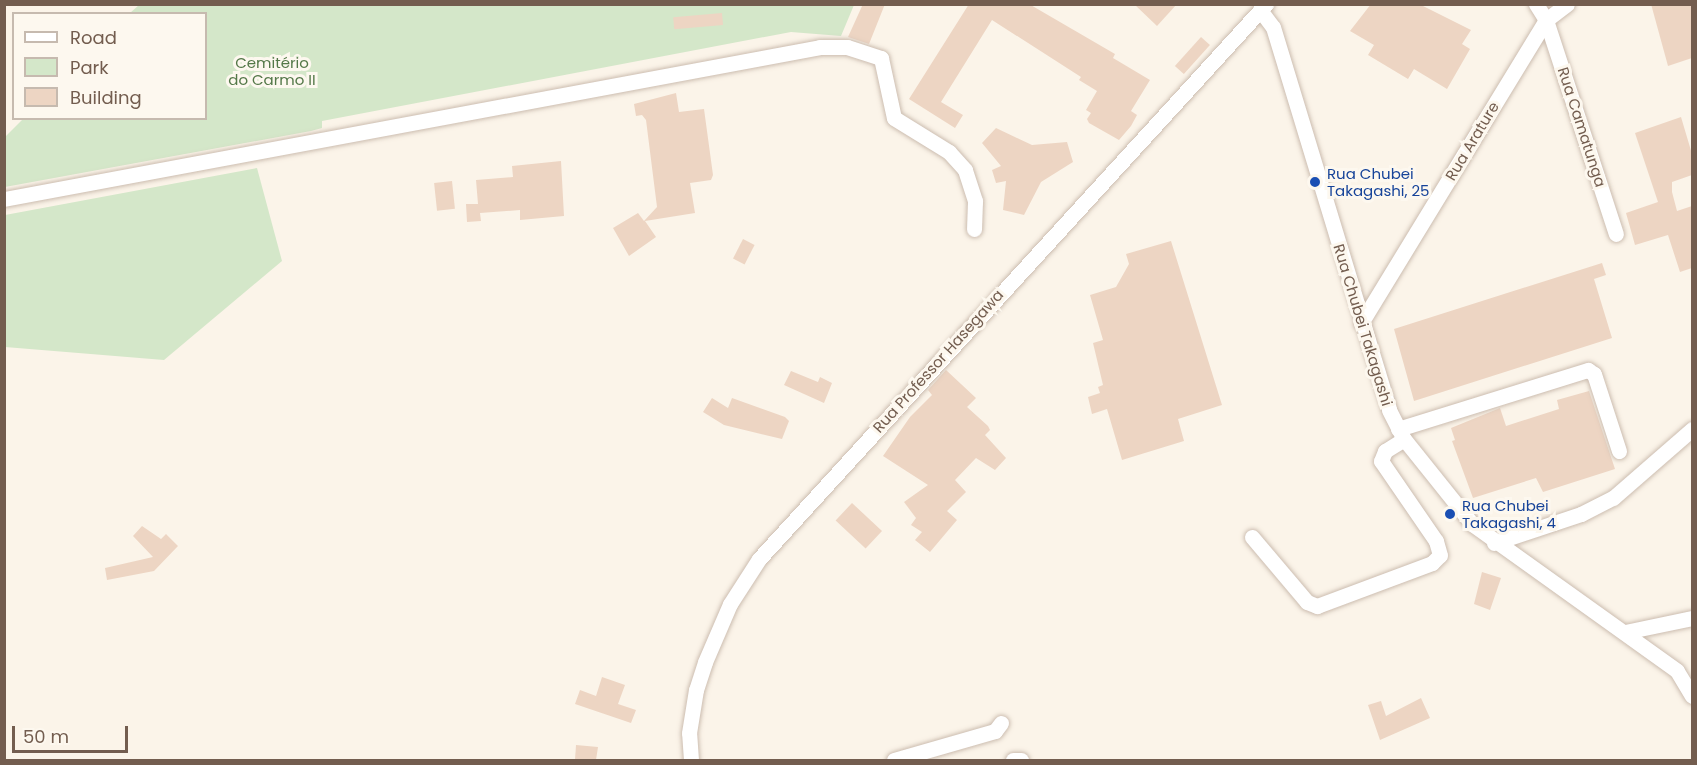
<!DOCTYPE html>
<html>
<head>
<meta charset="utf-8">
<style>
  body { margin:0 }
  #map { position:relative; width:1697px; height:765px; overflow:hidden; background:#fbf4e9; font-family:Poppins,sans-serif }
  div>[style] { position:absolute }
  .green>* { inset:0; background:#d4e7c9 }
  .building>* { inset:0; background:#edd5c3; transform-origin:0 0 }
  .roads { filter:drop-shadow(0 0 2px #ccbdb0) drop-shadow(0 0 2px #ccbdb0) }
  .minor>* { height:15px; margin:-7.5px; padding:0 7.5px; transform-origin:7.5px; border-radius:7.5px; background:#fff }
  .dots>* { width:16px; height:16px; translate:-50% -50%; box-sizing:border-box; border:3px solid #fdf8ef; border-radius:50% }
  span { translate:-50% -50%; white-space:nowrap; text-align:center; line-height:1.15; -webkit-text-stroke:6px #fdf8ef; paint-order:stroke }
  .park-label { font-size:15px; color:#547848 }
  .street-label { font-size:15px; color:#735d4f }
  .transit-label { font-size:15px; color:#164399 }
  .left { translate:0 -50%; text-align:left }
  .frame { position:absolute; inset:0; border:6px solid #735d4f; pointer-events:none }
  .legend { position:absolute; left:12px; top:12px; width:195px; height:108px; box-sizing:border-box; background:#fdf8ef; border:2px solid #c6baaf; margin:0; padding:8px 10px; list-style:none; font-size:18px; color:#735d4f }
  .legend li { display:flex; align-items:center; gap:12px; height:30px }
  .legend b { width:30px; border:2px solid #c6baaf }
  .scale { position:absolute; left:12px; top:726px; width:116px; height:27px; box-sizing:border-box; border:3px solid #735d4f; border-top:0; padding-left:8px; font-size:18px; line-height:21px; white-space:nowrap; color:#735d4f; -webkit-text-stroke:4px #fdf8ef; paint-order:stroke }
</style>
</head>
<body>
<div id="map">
  <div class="green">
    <i style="clip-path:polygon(139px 5px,854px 5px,841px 36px,791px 32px,322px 121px,322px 128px,311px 131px,5px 187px,5px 137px,23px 119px,206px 118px,206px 14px,130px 13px)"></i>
    <i style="clip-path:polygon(257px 168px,282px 261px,164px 360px,5px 347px,5px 215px)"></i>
  </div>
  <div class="building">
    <i style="clip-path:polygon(863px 4px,885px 4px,869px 44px,848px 37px)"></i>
    <i style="clip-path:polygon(969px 4px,1029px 4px,1115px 54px,1113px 58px,1150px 80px,1131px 111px,1137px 115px,1131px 126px,1119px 140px,1089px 123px,1087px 119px,1091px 113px,1086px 110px,1097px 91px,1079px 80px,1081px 77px,992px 20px,941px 102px,963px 115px,955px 128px,909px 99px)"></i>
    <i style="clip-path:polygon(1134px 4px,1177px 4px,1157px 26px)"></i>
    <i style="clip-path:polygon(1371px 4px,1419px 4px,1471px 30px,1462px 44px,1470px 49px,1447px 89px,1414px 69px,1408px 79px,1368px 55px,1374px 45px,1350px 31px)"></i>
    <i style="clip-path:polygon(1651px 4px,1692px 4px,1692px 58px,1668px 66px)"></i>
    <i style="left:722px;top:13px;width:12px;height:49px;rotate:85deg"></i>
    <i style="left:1201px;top:37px;width:12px;height:39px;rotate:42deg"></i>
    <i style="clip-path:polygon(676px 93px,679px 112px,704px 109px,713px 175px,711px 180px,690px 183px,695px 213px,645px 221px,656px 237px,629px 256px,613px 228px,638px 213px,644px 221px,657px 207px,646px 120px,642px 115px,636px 116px,634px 104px)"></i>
    <i style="clip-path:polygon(1681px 117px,1692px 154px,1692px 175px,1672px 182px,1672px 192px,1677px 211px,1692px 206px,1692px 268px,1680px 272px,1668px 235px,1635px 245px,1626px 213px,1658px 202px,1635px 133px)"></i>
    <i style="clip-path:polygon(996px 128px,1032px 145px,1067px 142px,1073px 162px,1041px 182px,1024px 215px,1003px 210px,1006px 181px,996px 183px,992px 170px,1001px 166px,982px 143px)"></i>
    <i style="clip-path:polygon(561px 161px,564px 216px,520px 220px,520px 210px,480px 213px,481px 221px,467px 222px,466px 204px,478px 204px,476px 180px,513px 177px,512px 166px)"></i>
    <i style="left:452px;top:181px;width:28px;height:18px;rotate:84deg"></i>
    <i style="left:743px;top:239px;width:13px;height:22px;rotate:27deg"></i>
    <i style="clip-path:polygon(1171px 241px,1222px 405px,1178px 419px,1184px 441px,1122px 460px,1107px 409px,1092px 414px,1088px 397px,1100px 393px,1098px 387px,1103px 385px,1093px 343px,1103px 340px,1090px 295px,1116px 287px,1129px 264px,1126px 254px)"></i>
    <i style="clip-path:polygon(1602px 263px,1606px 275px,1594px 279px,1612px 338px,1414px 401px,1394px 329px)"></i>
    <i style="clip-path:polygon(946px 370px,976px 398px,967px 407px,988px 426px,990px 430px,985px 435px,1006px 458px,995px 470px,976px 458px,955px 480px,966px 492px,947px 511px,957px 520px,930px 552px,915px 540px,922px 532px,911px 525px,916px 518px,904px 502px,928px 485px,883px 456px,910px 417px,932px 395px,928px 390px)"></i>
    <i style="clip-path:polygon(791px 371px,818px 382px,820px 377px,832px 383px,824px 403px,784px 385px)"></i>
    <i style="clip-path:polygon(1589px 391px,1615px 469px,1543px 492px,1536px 478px,1473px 498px,1452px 441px,1455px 440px,1451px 428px,1500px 408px,1506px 426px,1559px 409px,1557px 400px)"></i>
    <i style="clip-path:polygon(712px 398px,728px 408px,732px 398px,785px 417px,789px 421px,782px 439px,724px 425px,703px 412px)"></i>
    <i style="left:852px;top:503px;width:41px;height:24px;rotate:43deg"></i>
    <i style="clip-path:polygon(142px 526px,161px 539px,166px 534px,178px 546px,154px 571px,107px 580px,105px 568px,153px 557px,133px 536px)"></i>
    <i style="clip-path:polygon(1482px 572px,1501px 578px,1490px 610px,1474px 604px)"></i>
    <i style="clip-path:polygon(602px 677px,625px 685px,618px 704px,636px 710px,631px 723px,575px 704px,580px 690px,596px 696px)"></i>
    <i style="clip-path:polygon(1421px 698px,1430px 718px,1380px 740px,1368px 705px,1381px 701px,1386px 716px)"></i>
    <i style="clip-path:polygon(576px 745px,598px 747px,596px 760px,575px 760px)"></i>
  </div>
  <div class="roads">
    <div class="minor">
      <i style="left:1536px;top:4px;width:19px;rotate:58deg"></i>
      <i style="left:1546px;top:20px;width:26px;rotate:-37deg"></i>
      <i style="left:1260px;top:10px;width:21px;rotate:53deg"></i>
      <i style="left:1273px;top:27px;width:400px;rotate:73.1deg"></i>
      <i style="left:1389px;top:410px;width:33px;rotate:63deg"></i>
      <i style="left:1404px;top:439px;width:109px;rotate:51.3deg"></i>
      <i style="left:1472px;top:524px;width:252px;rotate:35.6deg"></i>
      <i style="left:1677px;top:671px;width:29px;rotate:59deg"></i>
      <i style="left:1546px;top:20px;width:225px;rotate:71.9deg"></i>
      <i style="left:4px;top:199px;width:830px;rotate:-10.55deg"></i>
      <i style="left:820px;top:47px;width:27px"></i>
      <i style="left:847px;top:47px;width:36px;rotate:18deg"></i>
      <i style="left:881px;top:58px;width:61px;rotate:77.8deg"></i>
      <i style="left:894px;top:118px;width:65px;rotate:31.7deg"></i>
      <i style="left:949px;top:152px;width:24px;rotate:48deg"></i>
      <i style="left:965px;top:170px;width:33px;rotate:72deg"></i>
      <i style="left:975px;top:201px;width:28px;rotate:92deg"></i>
      <i style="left:1361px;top:323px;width:355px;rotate:-58.6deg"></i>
      <i style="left:1398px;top:429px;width:199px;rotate:-17.3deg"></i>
      <i style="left:1588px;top:370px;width:7px;rotate:34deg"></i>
      <i style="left:1594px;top:374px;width:81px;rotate:72deg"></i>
      <i style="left:1252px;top:537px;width:85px;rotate:49.8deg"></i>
      <i style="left:1307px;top:602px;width:11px;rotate:22deg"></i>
      <i style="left:1317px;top:606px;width:123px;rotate:-20.5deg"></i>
      <i style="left:1432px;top:563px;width:11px;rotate:-45deg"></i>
      <i style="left:1440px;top:555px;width:15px;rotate:-106deg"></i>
      <i style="left:1436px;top:541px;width:97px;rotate:-124.5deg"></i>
      <i style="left:1381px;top:461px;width:11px;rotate:-68deg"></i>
      <i style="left:1385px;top:451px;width:22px;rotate:-32deg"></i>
      <i style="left:1494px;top:543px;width:92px;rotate:-18.4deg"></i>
      <i style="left:1581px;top:514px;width:36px;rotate:-27deg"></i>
      <i style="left:1613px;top:498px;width:105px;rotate:-41.1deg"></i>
      <i style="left:1625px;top:632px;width:68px;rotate:-11.8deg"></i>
      <i style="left:691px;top:760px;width:27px;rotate:-94deg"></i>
      <i style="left:689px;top:733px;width:44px;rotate:-80.8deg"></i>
      <i style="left:696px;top:690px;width:29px;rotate:-72deg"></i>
      <i style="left:705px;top:662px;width:63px;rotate:-66.7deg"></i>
      <i style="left:730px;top:604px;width:54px;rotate:-57.2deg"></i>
      <i style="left:759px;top:559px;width:752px;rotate:-47.59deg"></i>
      <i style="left:894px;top:760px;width:105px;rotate:-16deg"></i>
      <i style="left:995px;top:731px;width:10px;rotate:-53deg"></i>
      <i style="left:1013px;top:760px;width:8px"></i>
    </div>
  </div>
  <div class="dots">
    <i style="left:1315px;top:182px;background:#1a4fb4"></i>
    <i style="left:1450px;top:514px;background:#1a4fb4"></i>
  </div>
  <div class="park-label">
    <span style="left:272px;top:71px">Cemitério<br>do Carmo II</span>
  </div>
  <div class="street-label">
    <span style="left:1582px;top:127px;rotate:72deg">Rua Camatunga</span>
    <span style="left:1472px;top:141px;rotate:-59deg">Rua Arature</span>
    <span style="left:1363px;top:325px;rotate:73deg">Rua Chubei Takagashi</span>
    <span style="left:938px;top:361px;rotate:-48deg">Rua Professor Hasegawa</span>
  </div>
  <div class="transit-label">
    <span class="left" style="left:1327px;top:182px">Rua Chubei<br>Takagashi, 25</span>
    <span class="left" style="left:1462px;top:514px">Rua Chubei<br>Takagashi, 4</span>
  </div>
  <div class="frame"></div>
  <ul class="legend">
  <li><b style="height:8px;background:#fff"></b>Road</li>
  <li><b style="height:16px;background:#d4e7c9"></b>Park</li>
  <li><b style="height:16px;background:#edd5c3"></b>Building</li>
  </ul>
  <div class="scale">50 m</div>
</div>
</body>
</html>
